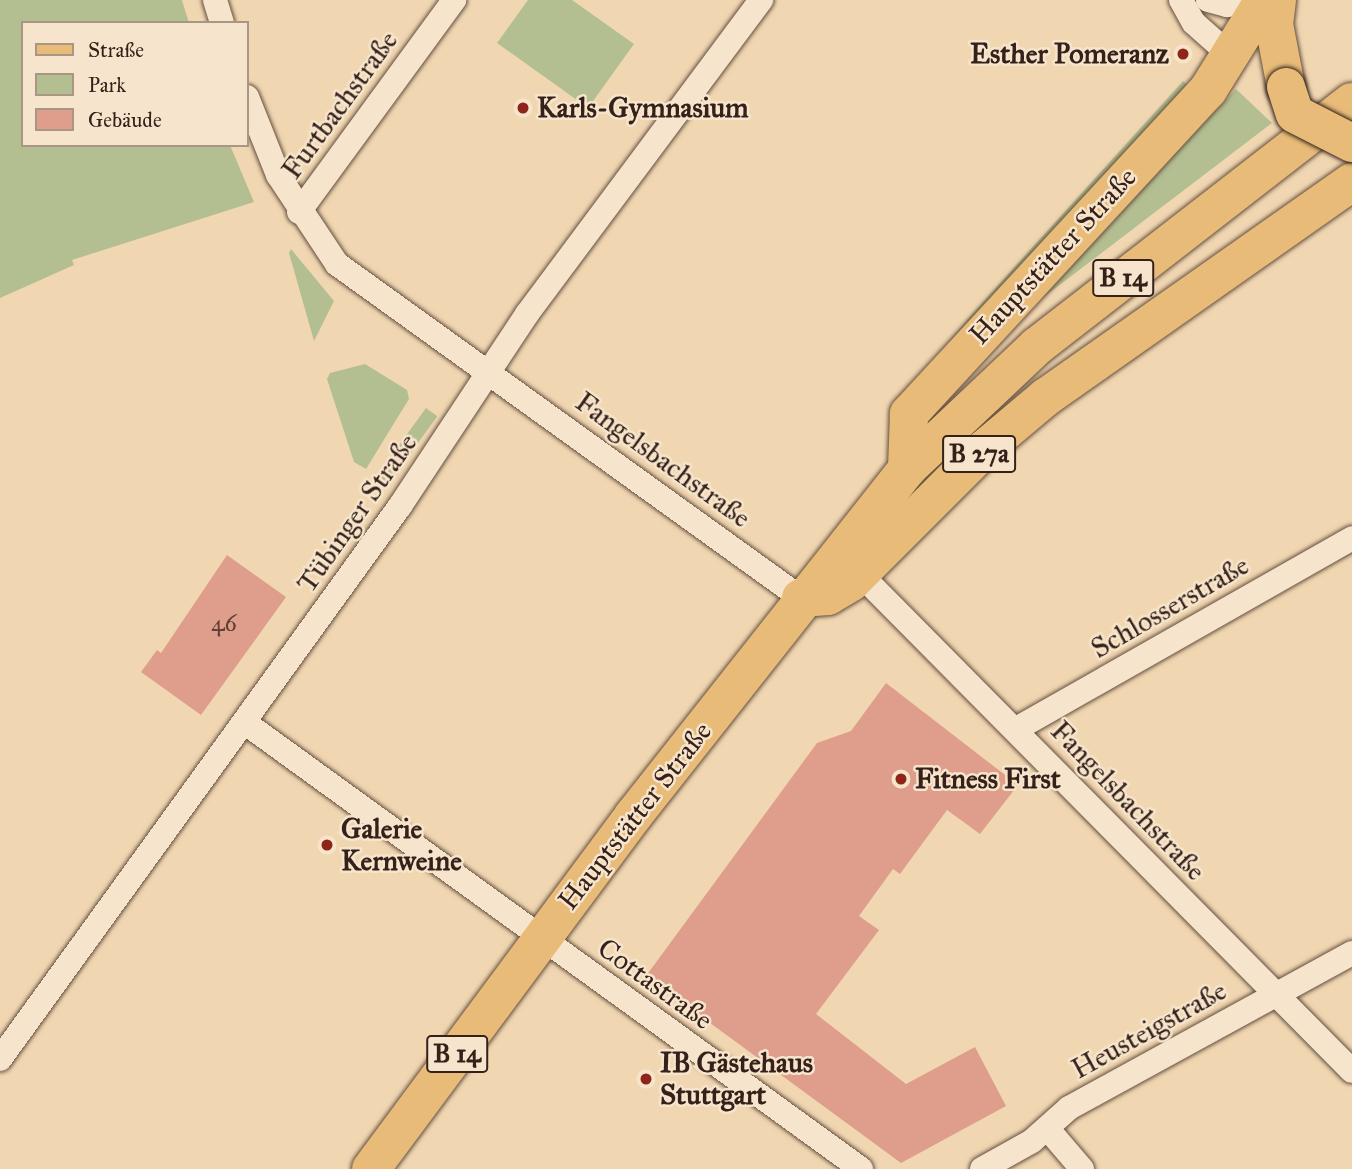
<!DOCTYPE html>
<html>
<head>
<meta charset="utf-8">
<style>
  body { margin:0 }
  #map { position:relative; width:1352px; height:1169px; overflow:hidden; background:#f1d7b1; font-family:"IM FELL Great Primer",serif }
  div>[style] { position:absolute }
  .green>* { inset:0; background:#b4bf91; transform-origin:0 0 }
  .building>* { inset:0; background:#df9e8b }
  .roads { filter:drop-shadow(0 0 2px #644e40) drop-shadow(0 0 2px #644e40) }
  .minor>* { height:24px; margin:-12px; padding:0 12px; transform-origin:12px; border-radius:12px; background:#f6e5cc }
  .primary>* { height:38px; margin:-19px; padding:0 19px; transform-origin:19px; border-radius:19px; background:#e8bc78 }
  .bridges { filter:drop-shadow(0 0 2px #35211a) drop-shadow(0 0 2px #35211a) }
  .primary-bridge>* { height:38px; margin:-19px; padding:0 19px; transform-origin:19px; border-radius:19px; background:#e8bc78 }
  .dots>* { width:19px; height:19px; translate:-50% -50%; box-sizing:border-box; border:4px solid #f6e5cc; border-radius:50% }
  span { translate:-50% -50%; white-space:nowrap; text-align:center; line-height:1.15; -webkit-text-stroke:5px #f6e5cc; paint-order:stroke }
  .number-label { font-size:24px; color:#604036 }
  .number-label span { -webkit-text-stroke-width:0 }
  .shield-label span { padding:2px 5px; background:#f6e5cc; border:2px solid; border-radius:5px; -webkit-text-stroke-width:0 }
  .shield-label { font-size:26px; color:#35211a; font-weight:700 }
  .poi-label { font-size:28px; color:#35211a; font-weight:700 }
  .right { translate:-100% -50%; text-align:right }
  .left { translate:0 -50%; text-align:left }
  .street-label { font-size:28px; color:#35211a }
  .legend { position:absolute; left:21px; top:21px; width:228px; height:126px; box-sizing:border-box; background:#f6e5cc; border:2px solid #a99785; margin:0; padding:9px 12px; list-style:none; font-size:21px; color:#35211a }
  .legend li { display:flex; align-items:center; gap:14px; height:35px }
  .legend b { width:35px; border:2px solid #a99785 }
</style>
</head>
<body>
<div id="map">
  <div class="green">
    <i style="clip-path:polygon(0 0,182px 0,189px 23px,23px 23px,23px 145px,230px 145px,254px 202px,72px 260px,74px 265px,0 298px)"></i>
    <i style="clip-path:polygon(528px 0,572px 0,634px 44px,588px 108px,497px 43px)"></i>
    <i style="clip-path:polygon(1183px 81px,1193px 91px,911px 387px,972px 314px)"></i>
    <i style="clip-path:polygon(1236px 89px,1272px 123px,1032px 306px,1211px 106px,1217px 110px)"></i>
    <i style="clip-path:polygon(291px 249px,334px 301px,314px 341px,289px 253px)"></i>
    <i style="clip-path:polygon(365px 364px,407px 390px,409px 399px,366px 469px,354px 462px,327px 379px,330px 373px)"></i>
    <i style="left:426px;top:408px;width:14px;height:83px;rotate:36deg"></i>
  </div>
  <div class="building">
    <i style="clip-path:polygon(227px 555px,286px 597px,201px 715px,141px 672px,157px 650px,161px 653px)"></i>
    <i style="clip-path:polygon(886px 683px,1018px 785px,980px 834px,947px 810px,900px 874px,893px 869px,859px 916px,879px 930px,816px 1014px,906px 1084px,975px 1047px,1006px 1106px,901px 1163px,646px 976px,817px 743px,851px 731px)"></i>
  </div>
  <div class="roads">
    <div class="minor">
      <i style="left:215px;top:0;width:24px;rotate:73deg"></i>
      <i style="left:1181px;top:0;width:26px;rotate:61deg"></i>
      <i style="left:1194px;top:23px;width:50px;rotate:41.7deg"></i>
      <i style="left:1208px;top:0;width:20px;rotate:15deg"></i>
      <i style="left:1227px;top:5px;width:16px;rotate:-18deg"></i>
      <i style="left:247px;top:97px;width:84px;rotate:68.3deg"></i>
      <i style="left:278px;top:175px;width:107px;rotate:56.5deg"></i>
      <i style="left:337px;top:264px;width:572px;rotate:35.75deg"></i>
      <i style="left:299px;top:212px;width:263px;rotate:-53.8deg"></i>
      <i style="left:860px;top:574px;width:699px;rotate:45.29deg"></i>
      <i style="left:244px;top:722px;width:762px;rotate:35.92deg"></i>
      <i style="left:1018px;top:728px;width:384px;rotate:-29.6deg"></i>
      <i style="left:0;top:1059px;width:683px;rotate:-54.12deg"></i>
      <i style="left:400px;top:506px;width:230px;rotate:-56.5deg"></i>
      <i style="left:527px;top:314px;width:392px;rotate:-53.3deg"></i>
      <i style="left:1047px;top:1128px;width:54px;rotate:49.5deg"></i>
      <i style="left:982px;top:1169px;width:57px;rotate:-29.2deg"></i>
      <i style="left:1032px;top:1141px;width:50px;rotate:-41.7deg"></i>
      <i style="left:1069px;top:1108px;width:323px;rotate:-28.7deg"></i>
    </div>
    <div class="primary">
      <i style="left:1277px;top:0;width:24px;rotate:97deg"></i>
      <i style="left:1274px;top:24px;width:64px;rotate:79.2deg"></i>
      <i style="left:907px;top:469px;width:55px;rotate:-87.9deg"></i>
      <i style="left:909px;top:414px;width:441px;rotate:-47.3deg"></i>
      <i style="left:1208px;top:90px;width:106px;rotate:-58.1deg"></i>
      <i style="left:801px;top:598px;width:27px;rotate:-4deg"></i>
      <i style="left:828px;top:596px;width:27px;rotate:-31deg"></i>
      <i style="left:851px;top:582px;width:187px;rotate:-45deg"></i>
      <i style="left:983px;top:450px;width:82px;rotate:-40.1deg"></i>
      <i style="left:1046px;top:397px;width:374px;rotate:-35.1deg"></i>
      <i style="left:371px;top:1169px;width:440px;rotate:-53.4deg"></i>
      <i style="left:633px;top:816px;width:442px;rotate:-51.7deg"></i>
      <i style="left:907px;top:469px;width:179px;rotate:-43.4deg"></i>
      <i style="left:1037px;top:346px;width:398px;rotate:-37.8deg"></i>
    </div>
  </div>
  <div class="bridges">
    <div class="primary-bridge">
      <i style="left:1286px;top:87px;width:28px;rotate:72deg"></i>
      <i style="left:1295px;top:114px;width:64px;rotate:27deg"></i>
    </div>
  </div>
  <div class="dots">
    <i style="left:1183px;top:54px;background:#8f2418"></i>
    <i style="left:523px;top:108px;background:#8f2418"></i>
    <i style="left:901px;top:779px;background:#8f2418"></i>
    <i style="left:327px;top:845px;background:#8f2418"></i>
    <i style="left:646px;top:1079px;background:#8f2418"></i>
  </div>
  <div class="number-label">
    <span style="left:224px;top:624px">46</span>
  </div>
  <div class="shield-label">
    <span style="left:1123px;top:278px">B 14</span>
    <span style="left:979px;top:454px">B 27a</span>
    <span style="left:457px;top:1054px">B 14</span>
  </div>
  <div class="poi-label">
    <span class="right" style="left:1169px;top:54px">Esther Pomeranz</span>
    <span class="left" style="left:537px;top:108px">Karls-Gymnasium</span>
    <span class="left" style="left:915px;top:779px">Fitness First</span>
    <span class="left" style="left:341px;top:845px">Galerie<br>Kernweine</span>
    <span class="left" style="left:660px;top:1079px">IB Gästehaus<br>Stuttgart</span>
  </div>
  <div class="street-label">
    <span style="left:340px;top:105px;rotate:-54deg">Furtbachstraße</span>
    <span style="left:1053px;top:256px;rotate:-47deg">Hauptstätter Straße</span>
    <span style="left:663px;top:460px;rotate:36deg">Fangelsbachstraße</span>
    <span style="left:357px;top:513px;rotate:-55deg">Tübinger Straße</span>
    <span style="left:1170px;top:607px;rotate:-30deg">Schlosserstraße</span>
    <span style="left:1128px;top:801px;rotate:46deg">Fangelsbachstraße</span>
    <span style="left:635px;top:816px;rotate:-52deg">Hauptstätter Straße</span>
    <span style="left:655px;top:984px;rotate:36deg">Cottastraße</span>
    <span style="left:1149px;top:1030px;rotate:-29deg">Heusteigstraße</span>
  </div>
  <ul class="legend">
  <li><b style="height:9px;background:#e8bc78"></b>Straße</li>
  <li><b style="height:19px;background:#b4bf91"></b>Park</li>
  <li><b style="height:19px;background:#df9e8b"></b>Gebäude</li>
  </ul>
</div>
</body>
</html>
